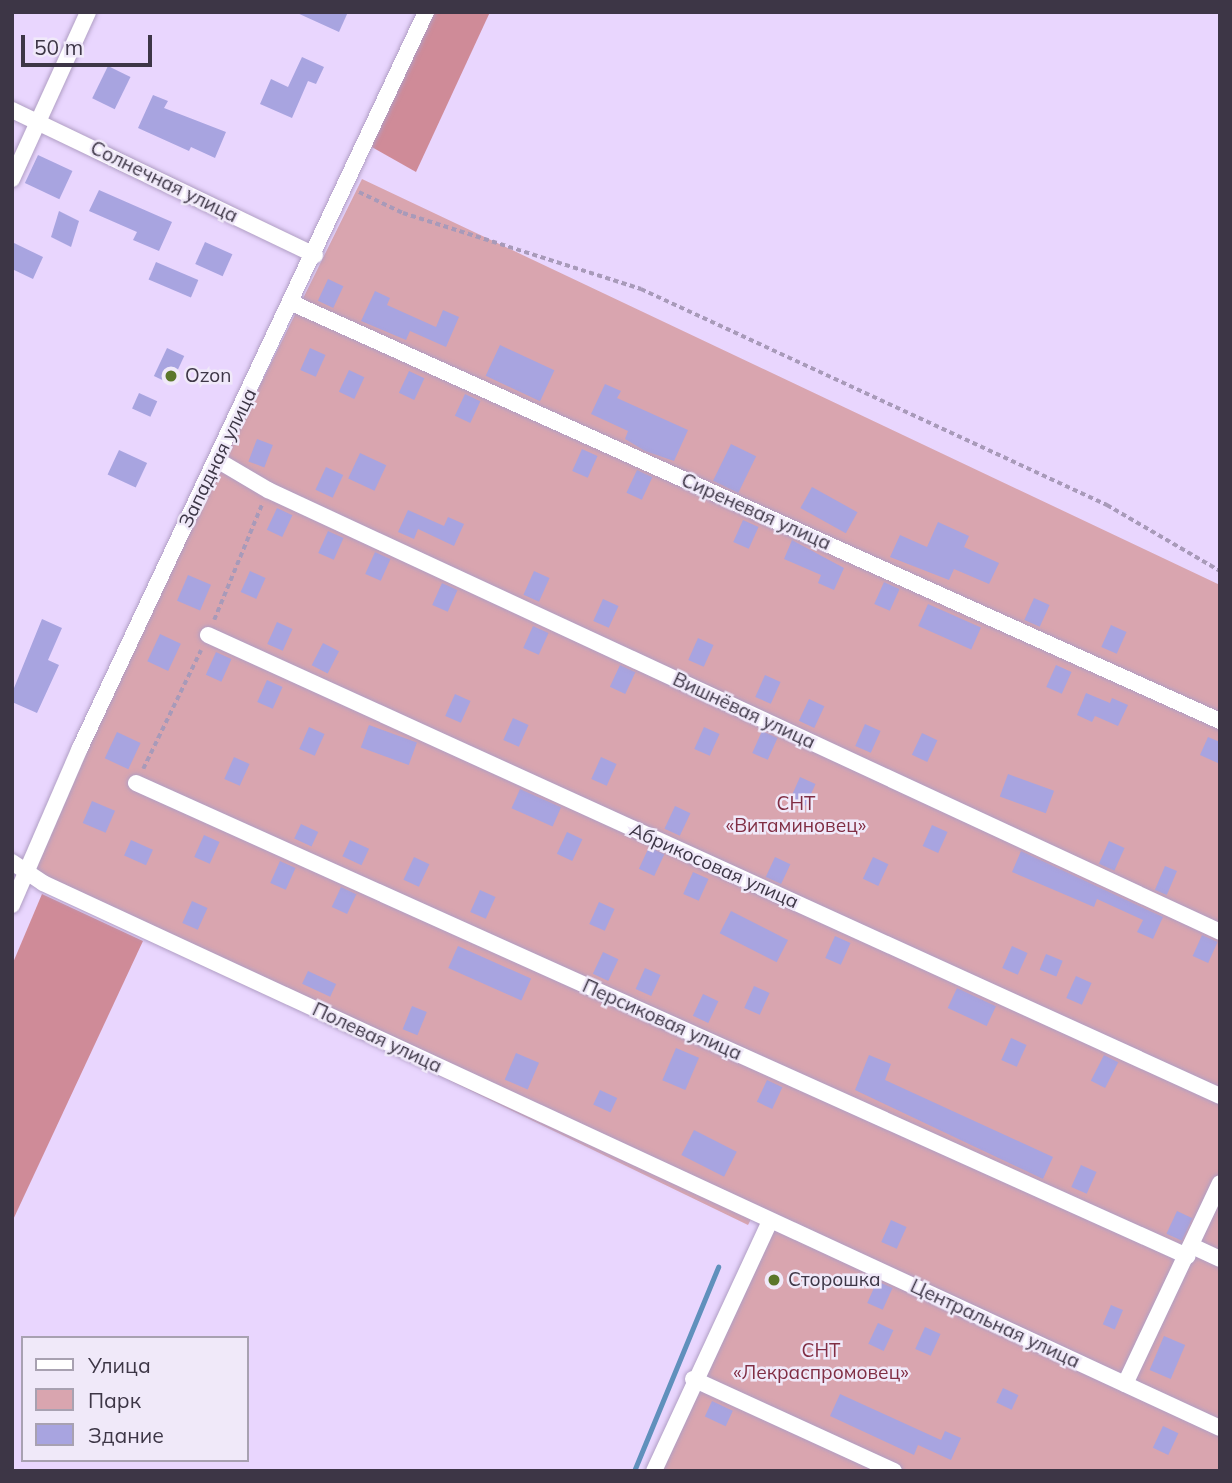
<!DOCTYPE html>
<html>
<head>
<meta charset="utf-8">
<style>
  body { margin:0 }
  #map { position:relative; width:1232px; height:1483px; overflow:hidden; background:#e9d6fe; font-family:Mulish,sans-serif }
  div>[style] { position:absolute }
  .green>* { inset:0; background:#d9a5af }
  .forest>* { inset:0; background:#cf8b98 }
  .stream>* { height:5px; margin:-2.5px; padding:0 2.5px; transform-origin:2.5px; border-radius:2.5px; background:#6090bc }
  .building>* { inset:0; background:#a8a4e0; transform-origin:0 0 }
  .path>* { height:3.5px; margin-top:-1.75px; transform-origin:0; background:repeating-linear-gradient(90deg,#a89ab9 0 5px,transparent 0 8.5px) }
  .roads { filter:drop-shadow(0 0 2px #b09ec4) drop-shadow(0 0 2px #b09ec4) }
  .street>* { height:16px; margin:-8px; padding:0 8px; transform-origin:8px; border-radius:8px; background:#fff }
  .dots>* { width:19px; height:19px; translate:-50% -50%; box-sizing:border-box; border:4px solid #f0e9f9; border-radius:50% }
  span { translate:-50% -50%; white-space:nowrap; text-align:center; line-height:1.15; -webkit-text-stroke:5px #f0e9f9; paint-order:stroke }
  .street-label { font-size:19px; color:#3d3646 }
  .poi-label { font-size:19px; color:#3d3646 }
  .left { translate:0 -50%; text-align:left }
  .park-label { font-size:19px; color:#802e44 }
  .frame { position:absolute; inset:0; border:14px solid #3d3646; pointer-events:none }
  .legend { position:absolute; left:21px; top:1336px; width:228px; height:126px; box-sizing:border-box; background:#f0e9f9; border:2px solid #a8a1b1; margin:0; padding:9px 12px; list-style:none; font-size:21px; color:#3d3646 }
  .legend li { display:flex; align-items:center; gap:14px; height:35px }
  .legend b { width:35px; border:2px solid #a8a1b1 }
  .scale { position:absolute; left:21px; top:35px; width:131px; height:32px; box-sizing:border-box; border:4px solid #3d3646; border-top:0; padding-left:9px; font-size:21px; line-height:24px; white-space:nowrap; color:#3d3646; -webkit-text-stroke:5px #f0e9f9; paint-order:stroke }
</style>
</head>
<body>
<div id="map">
  <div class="green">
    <i style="clip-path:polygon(362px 179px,1220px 585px,1220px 1420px,755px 1211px,748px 1225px,30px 877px,104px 701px)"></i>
    <i style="clip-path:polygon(770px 1221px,1220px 1428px,1220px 1471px,654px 1471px)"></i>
  </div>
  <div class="forest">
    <i style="clip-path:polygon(431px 12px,490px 12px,416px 172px,370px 146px)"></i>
    <i style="clip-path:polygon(42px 894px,143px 941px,12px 1222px,12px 965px)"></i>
  </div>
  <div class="stream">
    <i style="left:634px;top:1471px;width:221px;rotate:-67.6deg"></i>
  </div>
  <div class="building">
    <i style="clip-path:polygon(295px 12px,348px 12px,339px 32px)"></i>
    <i style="clip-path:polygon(302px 57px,324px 67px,316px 84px,308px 81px,292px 118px,260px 104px,271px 79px,288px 87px)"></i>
    <i style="left:108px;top:66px;width:25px;height:36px;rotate:26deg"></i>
    <i style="clip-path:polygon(153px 95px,168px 101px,164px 108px,226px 132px,215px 158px,191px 147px,189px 151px,138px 128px)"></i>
    <i style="left:38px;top:155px;width:38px;height:31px;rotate:25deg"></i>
    <i style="clip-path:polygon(99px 190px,172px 222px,159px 251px,133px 240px,137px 232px,89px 211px)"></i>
    <i style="clip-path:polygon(59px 211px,79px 221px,71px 247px,51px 237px)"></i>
    <i style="clip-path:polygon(12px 242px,43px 257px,33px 279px,12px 269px)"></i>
    <i style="left:205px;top:242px;width:30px;height:24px;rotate:24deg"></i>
    <i style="left:156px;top:262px;width:46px;height:19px;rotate:23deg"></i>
    <i style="left:328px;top:279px;width:17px;height:24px;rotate:25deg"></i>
    <i style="clip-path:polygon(375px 291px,390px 298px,387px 305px,436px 327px,443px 310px,459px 317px,446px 347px,410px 331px,406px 340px,361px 321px)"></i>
    <i style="left:500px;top:345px;width:60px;height:34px;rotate:25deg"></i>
    <i style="left:167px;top:348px;width:19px;height:31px;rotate:25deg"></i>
    <i style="left:310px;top:348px;width:17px;height:24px;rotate:24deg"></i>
    <i style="left:349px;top:370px;width:17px;height:24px;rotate:25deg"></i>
    <i style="left:409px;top:371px;width:17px;height:24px;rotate:25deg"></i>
    <i style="clip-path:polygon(605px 384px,621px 391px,617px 398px,688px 430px,674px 461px,645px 451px,625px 439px,628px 431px,591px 414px)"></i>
    <i style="left:139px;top:393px;width:20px;height:17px;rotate:24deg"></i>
    <i style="left:465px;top:394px;width:17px;height:24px;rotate:25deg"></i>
    <i style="left:257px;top:439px;width:17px;height:24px;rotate:21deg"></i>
    <i style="left:731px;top:444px;width:28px;height:41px;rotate:26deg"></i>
    <i style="left:582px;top:449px;width:17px;height:24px;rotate:24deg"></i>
    <i style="left:119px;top:450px;width:31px;height:27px;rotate:25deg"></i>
    <i style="left:360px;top:453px;width:29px;height:28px;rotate:25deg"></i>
    <i style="left:326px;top:467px;width:19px;height:25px;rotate:25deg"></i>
    <i style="left:637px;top:470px;width:17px;height:25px;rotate:25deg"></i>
    <i style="left:812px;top:487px;width:52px;height:24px;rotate:29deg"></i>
    <i style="left:277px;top:508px;width:17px;height:24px;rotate:25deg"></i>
    <i style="clip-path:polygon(408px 510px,444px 526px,448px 517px,464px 524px,454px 546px,418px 529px,414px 539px,398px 532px)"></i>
    <i style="left:743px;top:520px;width:17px;height:24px;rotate:24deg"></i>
    <i style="clip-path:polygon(938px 522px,969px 536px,964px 547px,999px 563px,989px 584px,954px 569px,949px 580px,890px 557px,900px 535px,927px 547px)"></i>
    <i style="left:328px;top:531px;width:17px;height:24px;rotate:24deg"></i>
    <i style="clip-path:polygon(792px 540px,844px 568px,834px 590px,818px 583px,821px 575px,784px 559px)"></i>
    <i style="left:375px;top:552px;width:17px;height:24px;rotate:24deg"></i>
    <i style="left:250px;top:571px;width:17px;height:23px;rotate:24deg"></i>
    <i style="left:534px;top:571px;width:17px;height:26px;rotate:24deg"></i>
    <i style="left:188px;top:575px;width:25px;height:28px;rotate:23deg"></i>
    <i style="left:884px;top:582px;width:17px;height:24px;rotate:24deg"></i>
    <i style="left:442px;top:583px;width:17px;height:24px;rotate:24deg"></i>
    <i style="left:1034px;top:598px;width:17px;height:24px;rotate:24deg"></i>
    <i style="left:603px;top:599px;width:17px;height:24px;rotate:24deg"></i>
    <i style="left:928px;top:604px;width:58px;height:24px;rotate:24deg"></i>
    <i style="clip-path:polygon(42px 619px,62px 628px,48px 660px,59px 665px,37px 713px,12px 702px,12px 693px)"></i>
    <i style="left:277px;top:622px;width:17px;height:24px;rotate:24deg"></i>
    <i style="left:1111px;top:625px;width:17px;height:24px;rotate:24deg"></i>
    <i style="left:533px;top:626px;width:17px;height:24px;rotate:24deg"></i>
    <i style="left:160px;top:634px;width:23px;height:30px;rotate:25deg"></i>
    <i style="left:698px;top:638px;width:17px;height:24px;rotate:24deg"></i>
    <i style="left:323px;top:643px;width:18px;height:25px;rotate:27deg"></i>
    <i style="left:216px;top:652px;width:17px;height:25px;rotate:24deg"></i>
    <i style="left:620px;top:665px;width:17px;height:24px;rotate:25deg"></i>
    <i style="left:1056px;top:665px;width:17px;height:24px;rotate:24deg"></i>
    <i style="left:765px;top:675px;width:17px;height:24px;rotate:24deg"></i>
    <i style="left:267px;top:680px;width:17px;height:24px;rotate:24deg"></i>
    <i style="clip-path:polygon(1086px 693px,1110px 703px,1112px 698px,1128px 705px,1118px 726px,1095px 716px,1092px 722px,1077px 715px)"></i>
    <i style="left:455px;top:694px;width:17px;height:24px;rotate:24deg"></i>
    <i style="left:809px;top:699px;width:17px;height:24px;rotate:25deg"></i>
    <i style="left:513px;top:718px;width:17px;height:24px;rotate:24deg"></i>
    <i style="left:865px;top:724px;width:17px;height:24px;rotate:24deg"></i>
    <i style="left:369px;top:725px;width:51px;height:24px;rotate:20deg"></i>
    <i style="left:309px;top:727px;width:17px;height:24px;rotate:24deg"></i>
    <i style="left:704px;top:727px;width:17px;height:24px;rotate:24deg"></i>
    <i style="left:762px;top:731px;width:17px;height:24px;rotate:24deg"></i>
    <i style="left:117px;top:732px;width:26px;height:29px;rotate:25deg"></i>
    <i style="left:922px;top:733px;width:17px;height:24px;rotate:25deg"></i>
    <i style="clip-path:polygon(1208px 737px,1220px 742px,1220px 764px,1200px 755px)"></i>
    <i style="left:234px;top:757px;width:17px;height:24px;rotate:24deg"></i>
    <i style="left:601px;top:757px;width:17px;height:24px;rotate:24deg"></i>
    <i style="left:1008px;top:774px;width:49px;height:24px;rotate:20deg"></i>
    <i style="left:800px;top:777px;width:17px;height:24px;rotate:24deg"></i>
    <i style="left:520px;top:789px;width:45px;height:21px;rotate:24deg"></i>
    <i style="left:92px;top:801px;width:25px;height:24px;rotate:23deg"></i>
    <i style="left:675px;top:806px;width:17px;height:25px;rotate:25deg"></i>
    <i style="left:301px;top:824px;width:19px;height:16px;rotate:25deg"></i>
    <i style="left:932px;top:825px;width:17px;height:23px;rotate:24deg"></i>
    <i style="left:567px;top:832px;width:17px;height:24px;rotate:25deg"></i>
    <i style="left:204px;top:835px;width:17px;height:24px;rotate:24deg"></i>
    <i style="left:131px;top:840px;width:24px;height:17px;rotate:24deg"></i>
    <i style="left:350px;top:840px;width:21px;height:18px;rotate:25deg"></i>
    <i style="left:1109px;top:841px;width:17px;height:25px;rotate:24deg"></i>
    <i style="left:649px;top:847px;width:17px;height:24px;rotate:25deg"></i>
    <i style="clip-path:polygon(1021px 851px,1163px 917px,1153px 939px,1137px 932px,1143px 920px,1097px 899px,1094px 907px,1012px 872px)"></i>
    <i style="left:414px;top:857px;width:17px;height:25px;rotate:25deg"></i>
    <i style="left:775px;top:857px;width:17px;height:22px;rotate:25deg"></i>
    <i style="left:873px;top:857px;width:17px;height:24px;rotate:25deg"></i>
    <i style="left:280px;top:861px;width:17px;height:24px;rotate:24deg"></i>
    <i style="left:1165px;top:866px;width:13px;height:26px;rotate:23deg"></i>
    <i style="left:693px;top:872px;width:17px;height:24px;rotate:24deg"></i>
    <i style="left:341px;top:887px;width:17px;height:22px;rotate:25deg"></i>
    <i style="left:480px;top:890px;width:17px;height:24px;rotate:24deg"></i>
    <i style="left:192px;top:901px;width:17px;height:24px;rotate:24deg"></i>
    <i style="left:599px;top:902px;width:17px;height:24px;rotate:24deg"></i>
    <i style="left:731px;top:911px;width:64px;height:25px;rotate:27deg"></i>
    <i style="left:1202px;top:935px;width:17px;height:23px;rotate:24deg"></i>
    <i style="left:835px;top:936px;width:17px;height:24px;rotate:24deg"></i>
    <i style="left:458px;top:946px;width:80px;height:24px;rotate:24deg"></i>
    <i style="left:1012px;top:946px;width:17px;height:24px;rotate:24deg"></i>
    <i style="left:603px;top:952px;width:17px;height:24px;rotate:25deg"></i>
    <i style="left:1046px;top:954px;width:18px;height:17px;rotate:22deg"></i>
    <i style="left:645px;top:968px;width:17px;height:23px;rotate:24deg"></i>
    <i style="left:308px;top:971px;width:31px;height:14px;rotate:25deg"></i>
    <i style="left:1076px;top:976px;width:17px;height:24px;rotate:24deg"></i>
    <i style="left:754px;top:986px;width:17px;height:24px;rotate:24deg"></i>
    <i style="left:957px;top:988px;width:43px;height:22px;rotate:25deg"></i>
    <i style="left:703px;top:994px;width:17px;height:24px;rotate:25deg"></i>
    <i style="left:412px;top:1006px;width:16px;height:25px;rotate:22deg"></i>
    <i style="left:1011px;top:1038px;width:17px;height:24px;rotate:24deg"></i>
    <i style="left:676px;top:1048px;width:25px;height:35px;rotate:23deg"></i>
    <i style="left:516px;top:1053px;width:25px;height:29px;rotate:23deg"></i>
    <i style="clip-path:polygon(869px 1055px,891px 1064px,885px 1080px,1053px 1157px,1043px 1179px,855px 1090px)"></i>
    <i style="left:1104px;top:1055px;width:16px;height:29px;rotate:27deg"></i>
    <i style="left:767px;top:1080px;width:17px;height:24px;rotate:25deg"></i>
    <i style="left:600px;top:1090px;width:19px;height:16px;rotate:25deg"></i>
    <i style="left:694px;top:1130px;width:48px;height:28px;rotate:27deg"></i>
    <i style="left:1081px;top:1165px;width:17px;height:24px;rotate:24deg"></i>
    <i style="left:1177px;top:1211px;width:17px;height:25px;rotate:25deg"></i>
    <i style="left:891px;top:1220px;width:17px;height:24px;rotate:24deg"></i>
    <i style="left:877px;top:1281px;width:17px;height:24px;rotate:24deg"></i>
    <i style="left:1111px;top:1305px;width:13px;height:21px;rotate:23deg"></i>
    <i style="left:878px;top:1323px;width:17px;height:23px;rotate:25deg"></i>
    <i style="left:925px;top:1327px;width:17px;height:24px;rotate:24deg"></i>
    <i style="left:1164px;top:1336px;width:23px;height:37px;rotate:23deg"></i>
    <i style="left:1003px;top:1388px;width:17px;height:16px;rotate:25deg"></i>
    <i style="clip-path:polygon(840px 1394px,941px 1440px,945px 1431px,961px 1438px,951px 1460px,918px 1445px,914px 1455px,830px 1416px)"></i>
    <i style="left:712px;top:1401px;width:23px;height:17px;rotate:25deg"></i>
    <i style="left:1163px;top:1426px;width:17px;height:24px;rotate:25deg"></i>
  </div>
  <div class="path">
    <i style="left:359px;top:192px;width:49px;rotate:25.5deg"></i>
    <i style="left:403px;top:213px;width:250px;rotate:17.7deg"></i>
    <i style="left:641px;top:289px;width:514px;rotate:24.87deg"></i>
    <i style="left:1107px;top:505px;width:131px;rotate:30.3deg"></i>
    <i style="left:214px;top:620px;width:126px;rotate:-67.5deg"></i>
    <i style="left:143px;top:769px;width:132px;rotate:-64deg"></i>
  </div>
  <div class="roads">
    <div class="street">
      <i style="left:12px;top:110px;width:336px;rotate:25.6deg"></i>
      <i style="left:12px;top:179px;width:183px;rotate:-65.5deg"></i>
      <i style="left:292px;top:303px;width:1018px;rotate:24.25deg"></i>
      <i style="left:217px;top:460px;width:59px;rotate:30.5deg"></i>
      <i style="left:268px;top:490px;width:1050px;rotate:24.9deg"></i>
      <i style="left:208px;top:635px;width:1112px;rotate:24.49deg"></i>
      <i style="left:136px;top:783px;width:1153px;rotate:24.23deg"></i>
      <i style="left:12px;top:862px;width:37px;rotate:34deg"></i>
      <i style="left:43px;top:883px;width:1297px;rotate:24.85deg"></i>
      <i style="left:12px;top:905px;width:171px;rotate:-66.6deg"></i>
      <i style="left:80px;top:748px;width:813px;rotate:-64.82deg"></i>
      <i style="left:1192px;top:1246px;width:31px;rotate:25deg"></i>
      <i style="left:693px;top:1379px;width:221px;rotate:24.6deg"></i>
      <i style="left:1125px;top:1384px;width:222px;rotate:-64.7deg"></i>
      <i style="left:654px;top:1471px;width:276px;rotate:-65.1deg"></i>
    </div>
  </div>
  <div class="dots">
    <i style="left:171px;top:376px;background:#5b772b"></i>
    <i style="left:774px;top:1280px;background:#5b772b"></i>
  </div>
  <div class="street-label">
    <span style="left:164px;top:182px;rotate:26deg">Солнечная улица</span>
    <span style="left:218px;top:458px;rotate:-64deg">Западная улица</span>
    <span style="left:756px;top:512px;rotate:24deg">Сиреневая улица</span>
    <span style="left:744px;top:711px;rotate:25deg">Вишнёвая улица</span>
    <span style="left:714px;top:866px;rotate:24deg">Абрикосовая улица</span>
    <span style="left:662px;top:1020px;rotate:24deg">Персиковая улица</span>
    <span style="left:377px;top:1038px;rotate:25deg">Полевая улица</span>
    <span style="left:995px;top:1324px;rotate:25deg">Центральная улица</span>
  </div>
  <div class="poi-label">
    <span class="left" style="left:185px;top:376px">Ozon</span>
    <span class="left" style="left:788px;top:1280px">Сторошка</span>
  </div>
  <div class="park-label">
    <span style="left:796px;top:815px">СНТ<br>«Витаминовец»</span>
    <span style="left:821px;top:1362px">СНТ<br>«Лекраспромовец»</span>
  </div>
  <div class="frame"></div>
  <ul class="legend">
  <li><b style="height:9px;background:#fff"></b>Улица</li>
  <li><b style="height:19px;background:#d9a5af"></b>Парк</li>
  <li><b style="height:19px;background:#a8a4e0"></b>Здание</li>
  </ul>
  <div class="scale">50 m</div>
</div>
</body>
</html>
